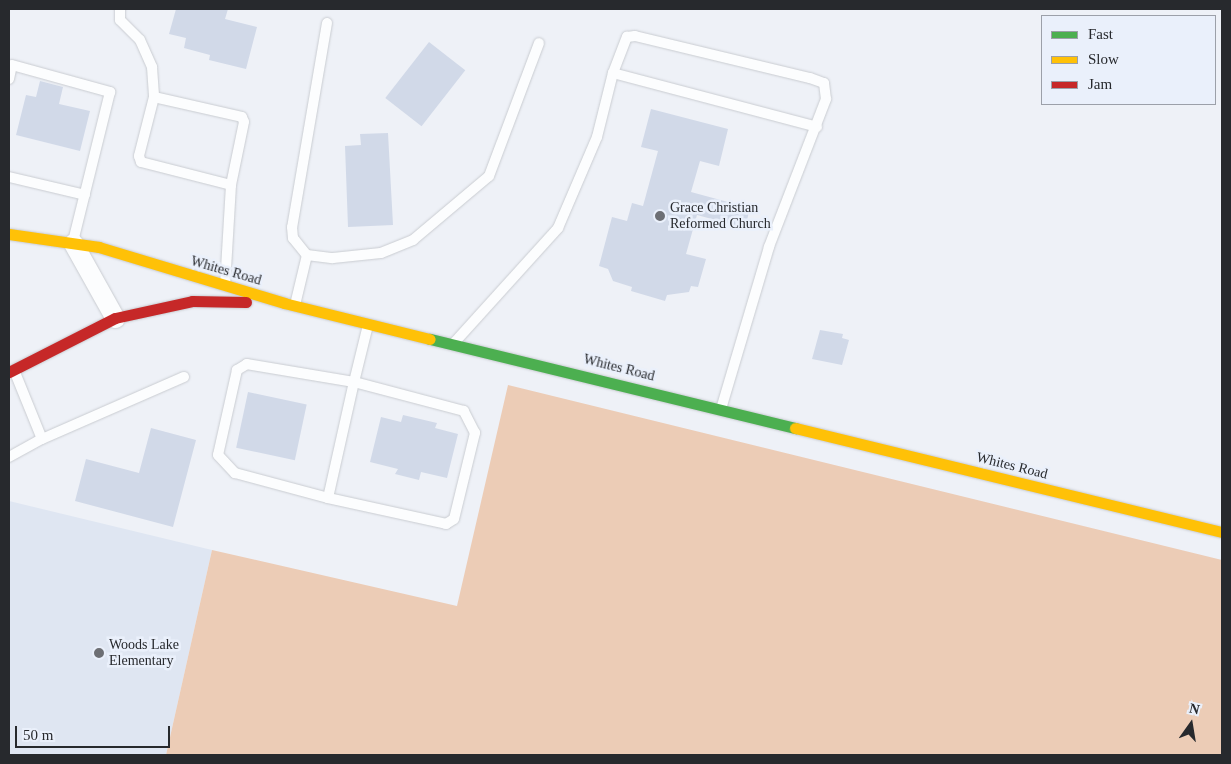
<!DOCTYPE html>
<html>
<head>
<meta charset="utf-8">
<style>
  body { margin:0 }
  #map { position:relative; width:1231px; height:764px; overflow:hidden; background:#eef1f7; font-family:Georgia,serif }
  div>[style] { position:absolute }
  .built>* { inset:0; background:#dfe6f2 }
  .green>* { inset:0; background:#ecccb6 }
  .building>* { inset:0; background:#d1d9e8; transform-origin:0 0 }
  .roads { filter:drop-shadow(0 0 1px #c9ccd1) drop-shadow(0 0 1px #c9ccd1) }
  .lane>* { height:10px; margin:-5px; padding:0 5px; transform-origin:5px; border-radius:5px; background:#fcfdfe }
  .street>* { height:19px; margin:-9.5px; padding:0 9.5px; transform-origin:9.5px; border-radius:9.5px; background:#fcfdfe }
  .fast>* { height:11px; margin:-5.5px; padding:0 5.5px; transform-origin:5.5px; border-radius:5.5px; background:#4caf50 }
  .slow>* { height:11px; margin:-5.5px; padding:0 5.5px; transform-origin:5.5px; border-radius:5.5px; background:#ffc107 }
  .jam>* { height:11px; margin:-5.5px; padding:0 5.5px; transform-origin:5.5px; border-radius:5.5px; background:#c62828 }
  .dots>* { width:14px; height:14px; translate:-50% -50%; box-sizing:border-box; border:2px solid #eaf0fb; border-radius:50% }
  span { translate:-50% -50%; white-space:nowrap; text-align:center; line-height:1.15; -webkit-text-stroke:5px #eaf0fb; paint-order:stroke }
  .poi-label { font-size:14px; color:#27292d }
  .left { translate:0 -50%; text-align:left }
  .street-label { font-size:14px; color:#27292d }
  .frame { position:absolute; inset:0; border:10px solid #27292d; pointer-events:none }
  .legend { position:absolute; left:1041px; top:15px; width:175px; height:90px; box-sizing:border-box; background:#eaf0fb; border:1px solid #9ca0a9; margin:0; padding:6px 9px; list-style:none; font-size:15px; color:#27292d }
  .legend li { display:flex; align-items:center; gap:10px; height:25px }
  .legend b { width:25px; border:1px solid #9ca0a9 }
  .north { position:absolute; left:1166px; top:699px; width:50px; height:50px; -webkit-text-stroke:4px #eaf0fb; paint-order:stroke; rotate:13deg; font-size:14px; font-weight:700; line-height:20px; text-align:center; color:#27292d }
  .north::after { content:''; display:block; margin:auto; width:18px; height:22px; background:#27292d; clip-path:polygon(50% 0,100% 100%,50% 72%,0 100%) }
  .scale { position:absolute; left:15px; top:726px; width:155px; height:22px; box-sizing:border-box; border:2px solid #27292d; border-top:0; padding-left:6px; font-size:15px; line-height:18px; white-space:nowrap; color:#27292d; -webkit-text-stroke:4px #eaf0fb; paint-order:stroke }
</style>
</head>
<body>
<div id="map">
  <div class="built">
    <i style="clip-path:polygon(9px 501px,212px 550px,166px 755px,9px 755px)"></i>
  </div>
  <div class="green">
    <i style="clip-path:polygon(508px 385px,1222px 560px,1222px 755px,166px 755px,212px 550px,457px 606px)"></i>
  </div>
  <div class="building">
    <i style="clip-path:polygon(176px 9px,228px 9px,225px 19px,257px 27px,246px 69px,209px 60px,210px 55px,184px 48px,186px 38px,169px 34px)"></i>
    <i style="left:429px;top:42px;width:46px;height:71px;rotate:38deg"></i>
    <i style="clip-path:polygon(40px 81px,63px 87px,59px 104px,90px 111px,80px 151px,16px 135px,26px 95px,36px 97px)"></i>
    <i style="clip-path:polygon(651px 109px,728px 129px,719px 166px,700px 161px,691px 192px,750px 208px,745px 228px,697px 215px,686px 254px,706px 259px,698px 287px,691px 286px,689px 292px,667px 295px,665px 301px,631px 291px,632px 287px,613px 281px,608px 269px,599px 266px,612px 217px,627px 221px,632px 203px,643px 206px,658px 151px,641px 147px)"></i>
    <i style="clip-path:polygon(388px 133px,393px 225px,348px 227px,345px 146px,361px 145px,360px 134px)"></i>
    <i style="clip-path:polygon(820px 330px,843px 334px,842px 338px,849px 340px,842px 365px,812px 359px)"></i>
    <i style="left:248px;top:392px;width:60px;height:57px;rotate:12deg"></i>
    <i style="clip-path:polygon(403px 415px,437px 423px,435px 428px,458px 434px,447px 478px,421px 472px,419px 480px,395px 474px,398px 469px,370px 462px,381px 417px,401px 422px)"></i>
    <i style="clip-path:polygon(151px 428px,196px 440px,173px 527px,75px 501px,86px 459px,139px 473px)"></i>
  </div>
  <div class="roads">
    <div class="lane">
      <i style="left:120px;top:9px;width:11px;rotate:90deg"></i>
      <i style="left:120px;top:20px;width:28px;rotate:45deg"></i>
      <i style="left:140px;top:40px;width:30px;rotate:66deg"></i>
      <i style="left:152px;top:67px;width:30px;rotate:86deg"></i>
      <i style="left:154px;top:97px;width:61px;rotate:104.3deg"></i>
      <i style="left:139px;top:156px;width:6px;rotate:72deg"></i>
      <i style="left:141px;top:162px;width:93px;rotate:14.3deg"></i>
      <i style="left:327px;top:23px;width:207px;rotate:99.7deg"></i>
      <i style="left:292px;top:227px;width:11px;rotate:85deg"></i>
      <i style="left:293px;top:238px;width:22px;rotate:51deg"></i>
      <i style="left:307px;top:255px;width:26px;rotate:7deg"></i>
      <i style="left:333px;top:258px;width:48px;rotate:-5.9deg"></i>
      <i style="left:381px;top:253px;width:35px;rotate:-22deg"></i>
      <i style="left:413px;top:240px;width:99px;rotate:-40.1deg"></i>
      <i style="left:489px;top:176px;width:142px;rotate:-69.4deg"></i>
      <i style="left:613px;top:73px;width:211px;rotate:14.8deg"></i>
      <i style="left:9px;top:79px;width:14px;rotate:-78deg"></i>
      <i style="left:12px;top:65px;width:102px;rotate:15.4deg"></i>
      <i style="left:110px;top:92px;width:154px;rotate:103.9deg"></i>
      <i style="left:154px;top:97px;width:90px;rotate:12.8deg"></i>
      <i style="left:242px;top:117px;width:5px;rotate:68deg"></i>
      <i style="left:244px;top:122px;width:64px;rotate:101.7deg"></i>
      <i style="left:231px;top:185px;width:100px;rotate:93.4deg"></i>
      <i style="left:9px;top:177px;width:78px;rotate:13.3deg"></i>
      <i style="left:295px;top:305px;width:51px;rotate:-76.5deg"></i>
      <i style="left:455px;top:342px;width:154px;rotate:-47.9deg"></i>
      <i style="left:558px;top:228px;width:99px;rotate:-66.8deg"></i>
      <i style="left:597px;top:137px;width:66px;rotate:-76deg"></i>
      <i style="left:613px;top:73px;width:39px;rotate:-69deg"></i>
      <i style="left:627px;top:37px;width:8px;rotate:-7deg"></i>
      <i style="left:635px;top:36px;width:180px;rotate:13.5deg"></i>
      <i style="left:810px;top:78px;width:15px;rotate:20deg"></i>
      <i style="left:824px;top:83px;width:16px;rotate:83deg"></i>
      <i style="left:826px;top:99px;width:159px;rotate:111.1deg"></i>
      <i style="left:769px;top:247px;width:169px;rotate:106.5deg"></i>
      <i style="left:14px;top:370px;width:74px;rotate:67.9deg"></i>
      <i style="left:42px;top:439px;width:155px;rotate:-23.6deg"></i>
      <i style="left:9px;top:457px;width:38px;rotate:-29deg"></i>
      <i style="left:328px;top:498px;width:119px;rotate:-77.4deg"></i>
      <i style="left:354px;top:382px;width:109px;rotate:-170.5deg"></i>
      <i style="left:247px;top:364px;width:12px;rotate:149deg"></i>
      <i style="left:237px;top:370px;width:87px;rotate:102.6deg"></i>
      <i style="left:218px;top:455px;width:25px;rotate:47deg"></i>
      <i style="left:235px;top:473px;width:96px;rotate:15deg"></i>
      <i style="left:328px;top:498px;width:121px;rotate:12.4deg"></i>
      <i style="left:446px;top:524px;width:9px;rotate:-32deg"></i>
      <i style="left:454px;top:519px;width:89px;rotate:-76.3deg"></i>
      <i style="left:475px;top:433px;width:25px;rotate:-117deg"></i>
      <i style="left:464px;top:411px;width:114px;rotate:-165.2deg"></i>
      <i style="left:354px;top:382px;width:59px;rotate:-76.2deg"></i>
    </div>
    <div class="street">
      <i style="left:73px;top:243px;width:86px;rotate:60.8deg"></i>
    </div>
    <div class="fast">
      <i style="left:430px;top:339px;width:376px;rotate:13.7deg"></i>
    </div>
    <div class="slow">
      <i style="left:9px;top:234px;width:91px;rotate:8.2deg"></i>
      <i style="left:99px;top:247px;width:193px;rotate:16.8deg"></i>
      <i style="left:284px;top:303px;width:150px;rotate:13.9deg"></i>
      <i style="left:795px;top:428px;width:439px;rotate:13.7deg"></i>
    </div>
    <div class="jam">
      <i style="left:9px;top:372px;width:119px;rotate:-27deg"></i>
      <i style="left:115px;top:318px;width:79px;rotate:-12.4deg"></i>
      <i style="left:192px;top:301px;width:54px;rotate:1.1deg"></i>
    </div>
  </div>
  <div class="dots">
    <i style="left:660px;top:216px;background:#6d6f74"></i>
    <i style="left:99px;top:653px;background:#6d6f74"></i>
  </div>
  <div class="poi-label">
    <span class="left" style="left:670px;top:216px">Grace Christian<br>Reformed Church</span>
    <span class="left" style="left:109px;top:653px">Woods Lake<br>Elementary</span>
  </div>
  <div class="street-label">
    <span style="left:226px;top:271px;rotate:16deg">Whites Road</span>
    <span style="left:619px;top:368px;rotate:14deg">Whites Road</span>
    <span style="left:1012px;top:466px;rotate:14deg">Whites Road</span>
  </div>
  <div class="frame"></div>
  <ul class="legend">
  <li><b style="height:6px;background:#4caf50"></b>Fast</li>
  <li><b style="height:6px;background:#ffc107"></b>Slow</li>
  <li><b style="height:6px;background:#c62828"></b>Jam</li>
  </ul>
  <div class="north">N</div>
  <div class="scale">50 m</div>
</div>
</body>
</html>
